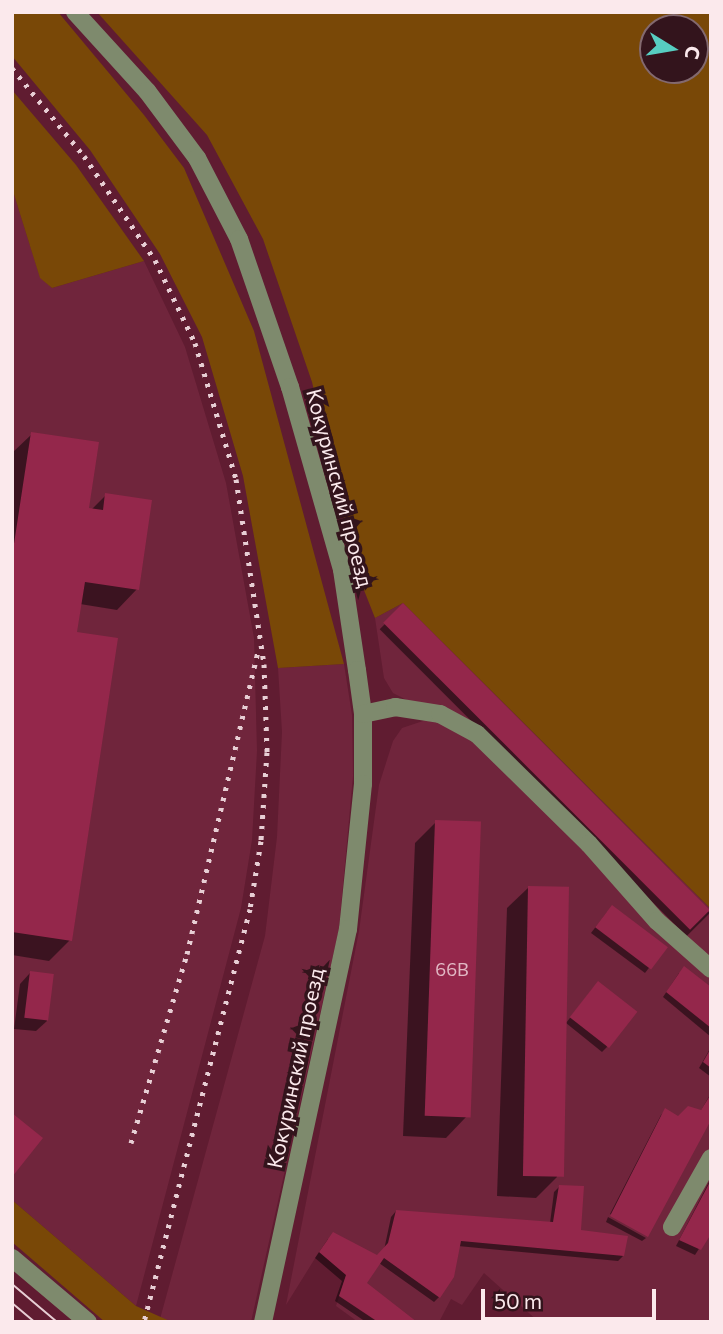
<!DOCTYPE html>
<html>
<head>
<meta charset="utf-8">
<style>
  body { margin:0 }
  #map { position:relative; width:723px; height:1334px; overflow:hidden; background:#601c31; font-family:Commissioner,sans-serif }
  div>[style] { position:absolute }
  .built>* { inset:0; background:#70253c }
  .green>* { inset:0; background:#794807 }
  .shadow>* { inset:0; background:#0007; transform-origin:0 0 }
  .building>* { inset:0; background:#94274b; transform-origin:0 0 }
  .minor>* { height:18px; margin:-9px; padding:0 9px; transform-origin:9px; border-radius:9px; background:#7e8a6d }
  .tram>* { height:2px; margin:-1px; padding:0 1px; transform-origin:1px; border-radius:1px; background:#e7ced4 }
  .rail>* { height:5px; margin-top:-2.5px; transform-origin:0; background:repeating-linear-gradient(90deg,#e7ced4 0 3.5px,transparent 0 10.5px) }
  span { translate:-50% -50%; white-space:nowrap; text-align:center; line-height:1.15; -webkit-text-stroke:7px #33141c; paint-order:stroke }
  .number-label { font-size:18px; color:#e1b8c4 }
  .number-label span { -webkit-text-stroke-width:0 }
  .street-label { font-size:21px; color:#fbe9ec }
  .frame { position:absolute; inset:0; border:14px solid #fbe9ec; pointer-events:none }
  .north { position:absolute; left:639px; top:14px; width:70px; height:70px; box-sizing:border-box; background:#33141c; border:2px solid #83696f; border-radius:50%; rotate:101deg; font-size:19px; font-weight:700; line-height:28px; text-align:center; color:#fbe9ec }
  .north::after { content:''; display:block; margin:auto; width:24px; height:32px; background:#57cec1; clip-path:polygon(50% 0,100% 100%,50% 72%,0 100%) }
  .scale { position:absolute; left:481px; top:1289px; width:175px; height:32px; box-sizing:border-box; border:4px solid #fbe9ec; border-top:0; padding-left:9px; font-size:21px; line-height:24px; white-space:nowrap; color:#fbe9ec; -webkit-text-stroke:5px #33141c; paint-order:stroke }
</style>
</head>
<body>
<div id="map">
  <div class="built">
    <i style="clip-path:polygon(12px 188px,40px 277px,52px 288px,144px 261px,185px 347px,226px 483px,254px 638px,257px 751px,252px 840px,241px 908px,136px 1306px,12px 1200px)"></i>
    <i style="clip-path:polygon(403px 603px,711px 909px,711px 1322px,539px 1322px,484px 1273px,462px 1305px,451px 1299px,439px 1322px,358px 1322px,336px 1306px,346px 1275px,319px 1252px,286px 1305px,359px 931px,379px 785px,393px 741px,402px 728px,438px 716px,393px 693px,384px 678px,375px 618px)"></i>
    <i style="clip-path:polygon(344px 664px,352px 715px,353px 776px,339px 929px,251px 1322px,172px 1322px,160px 1319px,265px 936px,277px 837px,282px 732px,278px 668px)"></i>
  </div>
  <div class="green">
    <i style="clip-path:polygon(12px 12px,58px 12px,144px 115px,184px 168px,254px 331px,344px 664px,278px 668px,243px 476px,202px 337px,160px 254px,90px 150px,12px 56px)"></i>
    <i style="clip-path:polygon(evenodd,97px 12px,711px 12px,711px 909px,403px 603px,375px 618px,356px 570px,312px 382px,263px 239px,207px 135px,97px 12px,653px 28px,695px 28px,695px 70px,653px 70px,653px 28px)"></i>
    <i style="clip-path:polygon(12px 90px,76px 165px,144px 261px,52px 288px,40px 278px,12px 188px)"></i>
    <i style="clip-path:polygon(12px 1200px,136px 1306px,172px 1322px,105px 1322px,12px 1242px)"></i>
  </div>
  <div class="shadow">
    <i style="clip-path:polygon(32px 434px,87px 509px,91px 510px,106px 495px,137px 589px,117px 610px,80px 604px,75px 633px,70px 940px,49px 961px,12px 955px,12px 453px)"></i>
    <i style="left:403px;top:606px;width:434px;height:33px;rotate:45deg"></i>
    <i style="clip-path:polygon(436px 822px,466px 1117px,446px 1138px,403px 1136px,415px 843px)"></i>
    <i style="clip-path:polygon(528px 888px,557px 1177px,536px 1198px,497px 1196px,507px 908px)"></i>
    <i style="clip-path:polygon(607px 912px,665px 947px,645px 973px,591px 933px)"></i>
    <i style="clip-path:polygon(30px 973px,47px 1021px,36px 1031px,14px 1029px,20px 984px)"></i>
    <i style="clip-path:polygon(679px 973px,711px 989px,711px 1037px,663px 997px)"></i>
    <i style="clip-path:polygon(593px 988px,607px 1047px,602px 1052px,566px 1023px)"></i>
    <i style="clip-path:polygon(711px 1047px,711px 1077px,699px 1068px)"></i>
    <i style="clip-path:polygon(711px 1093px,711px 1122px,708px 1121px,648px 1235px,610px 1214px,661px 1115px,666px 1110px,679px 1118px,700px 1112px)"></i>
    <i style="clip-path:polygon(711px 1178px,711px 1230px,695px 1255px,676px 1246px)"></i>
    <i style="clip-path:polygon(559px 1187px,579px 1232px,623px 1256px,618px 1261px,458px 1246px,439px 1297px,434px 1302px,379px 1263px,365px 1284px,414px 1322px,366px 1322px,335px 1301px,342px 1281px,315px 1258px,328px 1239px,377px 1257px,384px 1250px,391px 1217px,396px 1211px,550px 1223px,554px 1192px)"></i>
    <i style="clip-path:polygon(608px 1217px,646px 1238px,642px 1241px,606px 1222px)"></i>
  </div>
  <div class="building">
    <i style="clip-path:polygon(31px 432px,99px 442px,89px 508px,103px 510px,105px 493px,152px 500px,139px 590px,85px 582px,77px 632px,118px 638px,72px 941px,12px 932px,12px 557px)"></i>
    <i style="left:403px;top:603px;width:434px;height:28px;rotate:45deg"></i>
    <i style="left:435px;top:820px;width:46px;height:296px;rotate:2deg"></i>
    <i style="left:528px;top:886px;width:41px;height:290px;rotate:1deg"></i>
    <i style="left:612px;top:905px;width:70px;height:28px;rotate:37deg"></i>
    <i style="clip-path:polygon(684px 966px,711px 987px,711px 1028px,666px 992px)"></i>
    <i style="left:30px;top:971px;width:24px;height:47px;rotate:7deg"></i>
    <i style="left:598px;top:981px;width:50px;height:46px;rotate:38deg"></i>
    <i style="clip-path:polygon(711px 1048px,711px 1068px,703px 1062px)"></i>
    <i style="clip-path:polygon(711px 1094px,711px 1120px,648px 1237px,610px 1216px,665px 1108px,678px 1116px,688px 1106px,701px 1110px)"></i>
    <i style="clip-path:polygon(12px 1113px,43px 1138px,12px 1177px)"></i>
    <i style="clip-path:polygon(711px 1180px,711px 1234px,701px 1250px,679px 1240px)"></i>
    <i style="clip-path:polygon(559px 1185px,584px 1186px,581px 1230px,628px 1236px,624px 1256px,461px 1241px,454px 1277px,440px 1298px,384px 1258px,367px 1283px,417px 1322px,378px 1322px,339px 1296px,346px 1275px,319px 1252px,333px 1232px,377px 1255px,388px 1243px,396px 1210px,553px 1222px)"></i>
  </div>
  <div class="minor">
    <i style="left:75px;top:12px;width:107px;rotate:47.7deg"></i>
    <i style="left:147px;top:91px;width:84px;rotate:53.3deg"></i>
    <i style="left:197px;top:158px;width:91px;rotate:62.6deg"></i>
    <i style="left:239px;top:239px;width:157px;rotate:71deg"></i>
    <i style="left:290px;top:387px;width:190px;rotate:74.1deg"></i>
    <i style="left:342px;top:570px;width:101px;rotate:81.5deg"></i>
    <i style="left:357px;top:670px;width:44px;rotate:82.2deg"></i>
    <i style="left:363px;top:714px;width:70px;rotate:90deg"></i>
    <i style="left:363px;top:784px;width:146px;rotate:95.9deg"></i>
    <i style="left:348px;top:929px;width:402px;rotate:102.2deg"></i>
    <i style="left:363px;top:714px;width:33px;rotate:-12deg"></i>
    <i style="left:395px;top:707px;width:46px;rotate:8.8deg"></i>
    <i style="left:440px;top:714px;width:42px;rotate:28.4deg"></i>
    <i style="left:477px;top:734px;width:157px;rotate:44.5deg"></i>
    <i style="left:589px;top:844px;width:103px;rotate:48.6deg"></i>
    <i style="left:657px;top:921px;width:72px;rotate:41.6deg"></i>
    <i style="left:672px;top:1227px;width:79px;rotate:-60.5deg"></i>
    <i style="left:12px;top:1258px;width:99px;rotate:40.1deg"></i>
  </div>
  <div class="tram">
    <i style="left:12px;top:1284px;width:59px;rotate:40.2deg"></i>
    <i style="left:12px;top:1303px;width:30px;rotate:40deg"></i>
  </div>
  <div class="rail">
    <i style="left:12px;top:68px;width:114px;rotate:50.7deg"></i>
    <i style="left:84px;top:156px;width:126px;rotate:55.7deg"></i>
    <i style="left:155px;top:260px;width:92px;rotate:64.3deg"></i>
    <i style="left:195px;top:343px;width:142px;rotate:73.2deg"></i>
    <i style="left:236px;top:479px;width:187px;rotate:81.4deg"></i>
    <i style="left:264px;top:664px;width:88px;rotate:88deg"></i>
    <i style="left:267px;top:752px;width:89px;rotate:93.9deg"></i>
    <i style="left:261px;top:841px;width:69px;rotate:99.2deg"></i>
    <i style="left:250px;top:909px;width:426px;rotate:104.4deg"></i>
    <i style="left:131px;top:1143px;width:197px;rotate:-73.5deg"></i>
    <i style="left:187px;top:954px;width:310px;rotate:-76.8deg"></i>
  </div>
  <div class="number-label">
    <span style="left:452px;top:969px">66В</span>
  </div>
  <div class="street-label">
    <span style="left:340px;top:488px;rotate:75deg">Кокуринский проезд</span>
    <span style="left:295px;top:1068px;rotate:-78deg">Кокуринский проезд</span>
  </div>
  <div class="frame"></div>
  <div class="north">С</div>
  <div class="scale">50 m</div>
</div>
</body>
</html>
